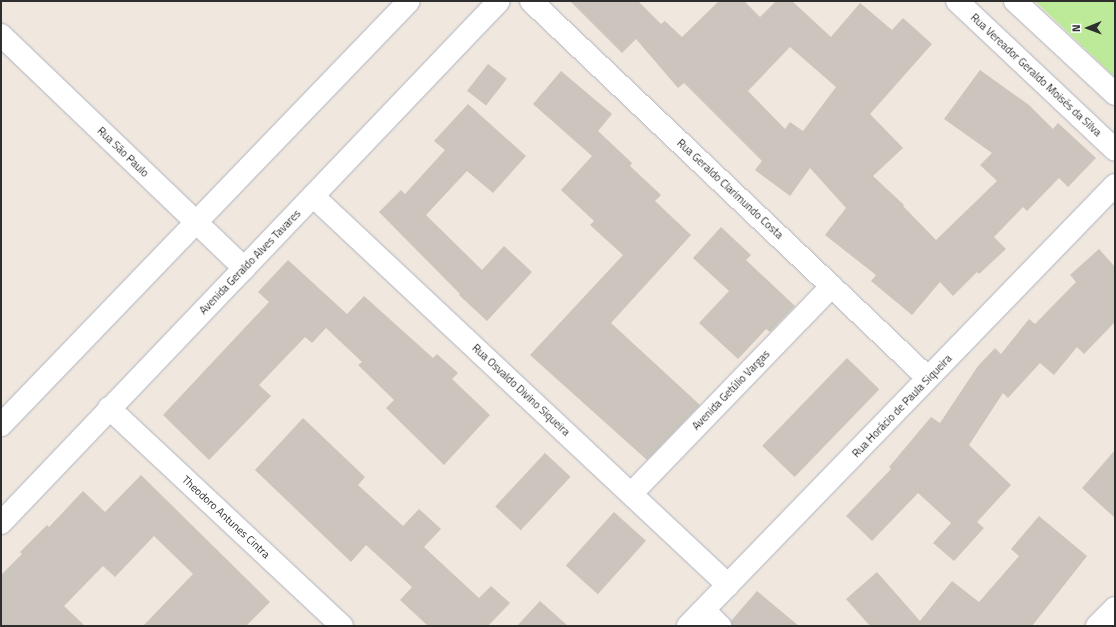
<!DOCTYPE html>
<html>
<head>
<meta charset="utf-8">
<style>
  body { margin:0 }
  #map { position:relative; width:1116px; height:627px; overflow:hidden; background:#f0e7df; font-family:"Titillium Web",sans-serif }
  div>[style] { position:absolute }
  .green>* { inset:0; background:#bcea98 }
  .building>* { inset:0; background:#cbc5be; transform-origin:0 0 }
  .roads { filter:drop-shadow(0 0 1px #afb4be) drop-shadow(0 0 1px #afb4be) }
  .minor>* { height:22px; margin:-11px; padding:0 11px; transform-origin:11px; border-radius:11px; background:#fff }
  .tertiary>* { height:22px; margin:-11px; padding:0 11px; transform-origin:11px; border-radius:11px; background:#fff }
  span { translate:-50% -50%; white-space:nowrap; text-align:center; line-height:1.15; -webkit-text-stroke:3px #fff; paint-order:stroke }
  .street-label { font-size:11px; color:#2e2e2e }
  .frame { position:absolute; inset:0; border:2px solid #2e2e2e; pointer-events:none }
  .north { position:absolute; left:1068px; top:8px; width:40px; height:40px; -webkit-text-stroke:3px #fff; paint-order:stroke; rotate:269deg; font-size:11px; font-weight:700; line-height:16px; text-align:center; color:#2e2e2e }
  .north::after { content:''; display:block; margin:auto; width:14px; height:18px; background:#2e2e2e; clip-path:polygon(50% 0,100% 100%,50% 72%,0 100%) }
</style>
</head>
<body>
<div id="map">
  <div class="green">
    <i style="clip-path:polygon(1035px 1px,1115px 1px,1115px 77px)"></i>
  </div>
  <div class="building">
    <i style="clip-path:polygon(evenodd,570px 1px,638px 1px,661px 24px,665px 21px,682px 37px,719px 1px,744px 1px,760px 17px,776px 1px,792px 1px,831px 37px,860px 3px,892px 30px,903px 18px,932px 44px,870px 114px,903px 148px,873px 176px,904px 205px,903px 206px,936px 240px,997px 181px,980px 165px,992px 153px,944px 119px,980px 70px,1029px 105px,1053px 129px,1058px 123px,1096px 158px,1068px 187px,1059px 178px,1027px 211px,1023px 207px,994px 237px,1006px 249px,979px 274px,977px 272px,953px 296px,940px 282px,912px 315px,871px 281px,876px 275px,825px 235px,846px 208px,810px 168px,790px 196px,755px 170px,762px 161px,684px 83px,678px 88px,636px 39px,622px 53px,570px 1px,790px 47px,836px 87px,803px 131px,790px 122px,785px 129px,748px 91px,790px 47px)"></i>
    <i style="left:488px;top:64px;width:24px;height:34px;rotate:38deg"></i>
    <i style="clip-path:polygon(561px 71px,612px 114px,598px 131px,632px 163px,630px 166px,661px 195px,655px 201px,691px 235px,611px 323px,700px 405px,647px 460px,530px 355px,623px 255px,590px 225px,594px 221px,561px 190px,592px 156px,533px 104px)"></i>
    <i style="clip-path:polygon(468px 104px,526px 156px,493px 193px,467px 171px,426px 215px,482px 270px,504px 246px,532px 272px,487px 321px,459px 295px,460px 294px,379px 212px,401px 190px,405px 194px,445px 150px,434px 141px)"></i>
    <i style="clip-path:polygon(721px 227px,751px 255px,746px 260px,795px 306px,770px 332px,766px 329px,738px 359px,699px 323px,729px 291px,693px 258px)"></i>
    <i style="clip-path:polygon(1099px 249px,1115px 267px,1115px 322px,1084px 354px,1077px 347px,1054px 375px,1040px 363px,1008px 398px,1003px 393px,969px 445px,1011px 485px,977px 522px,984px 528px,954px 561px,933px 543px,951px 523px,918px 493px,872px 541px,846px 516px,891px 469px,889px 467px,931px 417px,940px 423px,978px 366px,995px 348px,1001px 354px,1029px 319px,1035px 324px,1076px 282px,1070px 275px)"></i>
    <i style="clip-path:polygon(288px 260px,347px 314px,364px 296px,433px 358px,437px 354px,458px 373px,452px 379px,490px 415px,444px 465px,386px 408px,394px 400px,358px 365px,362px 362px,326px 328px,312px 343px,305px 337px,259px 385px,271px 396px,209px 460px,163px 415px,269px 302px,258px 292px)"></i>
    <i style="left:847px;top:358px;width:45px;height:122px;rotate:44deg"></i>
    <i style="clip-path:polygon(303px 418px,365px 477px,358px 485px,403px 526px,419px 509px,441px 529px,424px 547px,479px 598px,491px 586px,510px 603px,488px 626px,428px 626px,400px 600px,412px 587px,366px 545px,351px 562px,255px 470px)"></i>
    <i style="clip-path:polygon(1115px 450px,1115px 518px,1082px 488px)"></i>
    <i style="left:545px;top:453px;width:35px;height:73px;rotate:43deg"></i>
    <i style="clip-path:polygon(141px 475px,270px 602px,246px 626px,143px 626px,193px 574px,154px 536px,115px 577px,103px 566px,64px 606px,85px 626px,1px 626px,1px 575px,22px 554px,20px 552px,47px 525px,49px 527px,83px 491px,105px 512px)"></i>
    <i style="left:614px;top:512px;width:43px;height:72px;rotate:42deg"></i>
    <i style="clip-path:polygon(1039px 516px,1087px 556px,1032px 626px,870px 626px,846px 599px,877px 572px,920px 621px,952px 581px,979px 602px,1019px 556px,1011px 549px)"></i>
    <i style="clip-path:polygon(757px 591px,799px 626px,732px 626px,731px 621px)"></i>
    <i style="clip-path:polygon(540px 601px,568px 626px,517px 626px)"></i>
  </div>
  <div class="roads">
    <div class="minor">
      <i style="left:531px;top:1px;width:547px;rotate:43.52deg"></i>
      <i style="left:1px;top:35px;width:337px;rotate:43.8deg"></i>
      <i style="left:313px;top:196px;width:569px;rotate:43.15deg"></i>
      <i style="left:109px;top:408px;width:319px;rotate:43.1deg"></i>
      <i style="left:631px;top:494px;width:289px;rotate:-46deg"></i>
      <i style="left:704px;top:610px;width:23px;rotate:45deg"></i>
      <i style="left:688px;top:626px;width:614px;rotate:-45.92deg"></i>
    </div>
    <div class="tertiary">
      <i style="left:957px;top:1px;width:217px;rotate:43.3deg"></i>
      <i style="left:1015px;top:1px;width:137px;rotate:42.9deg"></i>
      <i style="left:1px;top:425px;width:588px;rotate:-46.1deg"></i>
      <i style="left:1px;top:523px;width:721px;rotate:-46.35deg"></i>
      <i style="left:1097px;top:626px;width:25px;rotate:-45deg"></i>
    </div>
  </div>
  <div class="street-label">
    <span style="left:1036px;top:75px;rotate:43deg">Rua Vereador Geraldo Moisés da Silva</span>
    <span style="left:123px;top:152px;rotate:44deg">Rua São Paulo</span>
    <span style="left:730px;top:189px;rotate:43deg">Rua Geraldo Clarimundo Costa</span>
    <span style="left:250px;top:262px;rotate:-46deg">Avenida Geraldo Alves Tavares</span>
    <span style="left:521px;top:390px;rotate:43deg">Rua Osvaldo Divino Siqueira</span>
    <span style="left:731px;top:390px;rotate:-46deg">Avenida Getúlio Vargas</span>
    <span style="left:902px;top:406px;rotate:-46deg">Rua Horácio de Paula Siqueira</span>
    <span style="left:226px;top:517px;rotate:43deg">Theodoro Antunes Cintra</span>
  </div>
  <div class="frame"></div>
  <div class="north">N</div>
</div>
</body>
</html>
